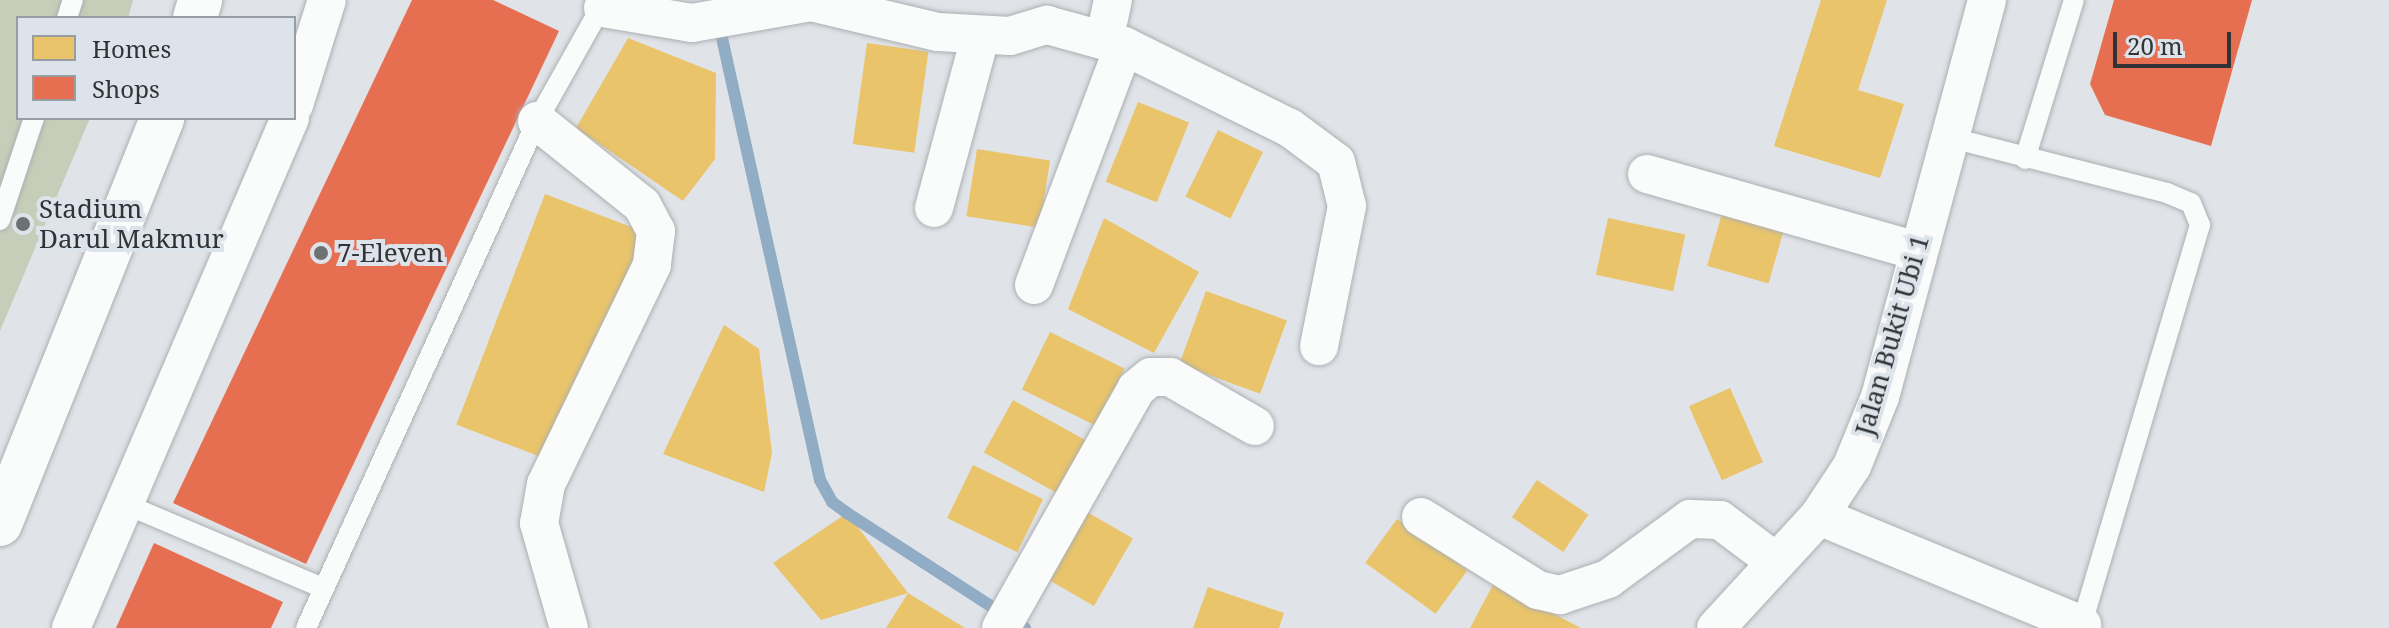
<!DOCTYPE html>
<html>
<head>
<meta charset="utf-8">
<style>
  body { margin:0 }
  #map { position:relative; width:2389px; height:628px; overflow:hidden; background:#e0e3e7; font-family:"Noto Serif",serif }
  div>[style] { position:absolute }
  .green>* { inset:0; background:#c6ceb9 }
  .homes>* { inset:0; background:#e9c46a; transform-origin:0 0 }
  .shops>* { inset:0; background:#e76f51 }
  .stream>* { height:12px; margin:-6px; padding:0 6px; transform-origin:6px; border-radius:6px; background:#91acc5 }
  .roads { filter:drop-shadow(0 0 2px #acafb2) drop-shadow(0 0 2px #acafb2) }
  .service>* { height:20px; margin:-10px; padding:0 10px; transform-origin:10px; border-radius:10px; background:#fafbfb }
  .minor>* { height:38px; margin:-19px; padding:0 19px; transform-origin:19px; border-radius:19px; background:#fafbfb }
  .tertiary>* { height:44px; margin:-22px; padding:0 22px; transform-origin:22px; border-radius:22px; background:#fafbfb }
  .dots>* { width:22px; height:22px; translate:-50% -50%; box-sizing:border-box; border:4px solid #dde3ea; border-radius:50% }
  span { translate:-50% -50%; white-space:nowrap; text-align:center; line-height:1.15; -webkit-text-stroke:8px #dde3ea; paint-order:stroke }
  .poi-label { font-size:26px; color:#313336 }
  .left { translate:0 -50%; text-align:left }
  .street-label { font-size:26px; color:#313336 }
  .legend { position:absolute; left:16px; top:16px; width:280px; height:104px; box-sizing:border-box; background:#dde3ea; border:2px solid #989da2; margin:0; padding:10px 14px; list-style:none; font-size:24px; color:#313336 }
  .legend li { display:flex; align-items:center; gap:16px; height:40px }
  .legend b { width:40px; border:2px solid #989da2 }
  .scale { position:absolute; left:2113px; top:32px; width:118px; height:36px; box-sizing:border-box; border:4px solid #313336; border-top:0; padding-left:10px; font-size:24px; line-height:28px; white-space:nowrap; color:#313336; -webkit-text-stroke:6px #dde3ea; paint-order:stroke }
</style>
</head>
<body>
<div id="map">
  <div class="green">
    <i style="clip-path:polygon(0 0,133px 0,128px 18px,18px 18px,18px 118px,90px 118px,0 331px)"></i>
  </div>
  <div class="homes">
    <i style="clip-path:polygon(1821px 0,1887px 0,1858px 90px,1904px 104px,1880px 178px,1774px 146px)"></i>
    <i style="clip-path:polygon(628px 38px,716px 73px,715px 159px,683px 201px,576px 128px)"></i>
    <i style="left:867px;top:43px;width:62px;height:102px;rotate:8deg"></i>
    <i style="left:1138px;top:102px;width:55px;height:86px;rotate:22deg"></i>
    <i style="left:1218px;top:130px;width:50px;height:74px;rotate:26deg"></i>
    <i style="left:977px;top:149px;width:74px;height:68px;rotate:9deg"></i>
    <i style="left:545px;top:194px;width:107px;height:247px;rotate:21deg"></i>
    <i style="left:1723px;top:210px;width:64px;height:58px;rotate:16deg"></i>
    <i style="clip-path:polygon(1104px 218px,1199px 272px,1154px 353px,1068px 309px)"></i>
    <i style="left:1608px;top:218px;width:79px;height:58px;rotate:12deg"></i>
    <i style="left:1206px;top:291px;width:86px;height:78px;rotate:20deg"></i>
    <i style="clip-path:polygon(724px 325px,759px 349px,772px 453px,764px 492px,663px 454px)"></i>
    <i style="left:1050px;top:332px;width:83px;height:64px;rotate:26deg"></i>
    <i style="left:1730px;top:388px;width:81px;height:45px;rotate:66deg"></i>
    <i style="left:1013px;top:400px;width:85px;height:60px;rotate:29deg"></i>
    <i style="left:973px;top:465px;width:78px;height:59px;rotate:26deg"></i>
    <i style="left:1537px;top:480px;width:62px;height:45px;rotate:34deg"></i>
    <i style="left:1087px;top:512px;width:53px;height:78px;rotate:30deg"></i>
    <i style="clip-path:polygon(847px 513px,908px 593px,821px 620px,773px 563px)"></i>
    <i style="left:1397px;top:519px;width:87px;height:54px;rotate:36deg"></i>
    <i style="clip-path:polygon(1494px 583px,1581px 628px,1470px 628px)"></i>
    <i style="clip-path:polygon(1208px 587px,1284px 613px,1279px 628px,1193px 628px)"></i>
    <i style="clip-path:polygon(908px 593px,965px 628px,886px 628px)"></i>
  </div>
  <div class="shops">
    <i style="clip-path:polygon(412px 0,493px 0,559px 31px,306px 564px,173px 503px)"></i>
    <i style="clip-path:polygon(2114px 0,2252px 0,2211px 146px,2105px 115px,2090px 84px)"></i>
    <i style="clip-path:polygon(154px 543px,283px 602px,271px 628px,116px 628px)"></i>
  </div>
  <div class="stream">
    <i style="left:720px;top:29px;width:462px;rotate:77.5deg"></i>
    <i style="left:820px;top:480px;width:25px;rotate:61deg"></i>
    <i style="left:832px;top:502px;width:19px;rotate:36deg"></i>
    <i style="left:847px;top:513px;width:212px;rotate:32.9deg"></i>
  </div>
  <div class="roads">
    <div class="service">
      <i style="left:67px;top:18px;width:19px;rotate:-72deg"></i>
      <i style="left:1948px;top:137px;width:226px;rotate:14.3deg"></i>
      <i style="left:2167px;top:193px;width:26px;rotate:23deg"></i>
      <i style="left:2191px;top:203px;width:24px;rotate:68deg"></i>
      <i style="left:2200px;top:225px;width:420px;rotate:106.5deg"></i>
      <i style="left:2025px;top:159px;width:166px;rotate:-72.9deg"></i>
      <i style="left:0;top:220px;width:108px;rotate:-71.6deg"></i>
      <i style="left:125px;top:504px;width:215px;rotate:23deg"></i>
      <i style="left:306px;top:628px;width:557px;rotate:-65.5deg"></i>
      <i style="left:537px;top:121px;width:139px;rotate:-60.7deg"></i>
    </div>
    <div class="minor">
      <i style="left:603px;top:8px;width:90px;rotate:9.6deg"></i>
      <i style="left:692px;top:23px;width:121px;rotate:-10deg"></i>
      <i style="left:811px;top:2px;width:130px;rotate:13.3deg"></i>
      <i style="left:938px;top:32px;width:72px;rotate:3.2deg"></i>
      <i style="left:1010px;top:36px;width:39px;rotate:-17deg"></i>
      <i style="left:1047px;top:25px;width:80px;rotate:15.3deg"></i>
      <i style="left:1124px;top:46px;width:185px;rotate:26.3deg"></i>
      <i style="left:1290px;top:128px;width:57px;rotate:36.5deg"></i>
      <i style="left:1336px;top:162px;width:45px;rotate:76deg"></i>
      <i style="left:1347px;top:206px;width:143px;rotate:101.3deg"></i>
      <i style="left:1105px;top:37px;width:38px;rotate:-78deg"></i>
      <i style="left:294px;top:105px;width:110px;rotate:-72.6deg"></i>
      <i style="left:537px;top:121px;width:134px;rotate:38.7deg"></i>
      <i style="left:642px;top:205px;width:30px;rotate:62deg"></i>
      <i style="left:656px;top:231px;width:34px;rotate:97deg"></i>
      <i style="left:652px;top:265px;width:243px;rotate:115.8deg"></i>
      <i style="left:546px;top:484px;width:40px;rotate:100deg"></i>
      <i style="left:539px;top:523px;width:109px;rotate:74.1deg"></i>
      <i style="left:1647px;top:174px;width:281px;rotate:15.9deg"></i>
      <i style="left:934px;top:208px;width:177px;rotate:-74.9deg"></i>
      <i style="left:1034px;top:285px;width:255px;rotate:-69.4deg"></i>
      <i style="left:1819px;top:516px;width:285px;rotate:22.5deg"></i>
      <i style="left:1421px;top:517px;width:138px;rotate:32deg"></i>
      <i style="left:1538px;top:590px;width:23px;rotate:13deg"></i>
      <i style="left:1560px;top:595px;width:51px;rotate:-18.4deg"></i>
      <i style="left:1608px;top:579px;width:102px;rotate:-36.2deg"></i>
      <i style="left:1690px;top:519px;width:30px;rotate:2deg"></i>
      <i style="left:1720px;top:520px;width:70px;rotate:36.9deg"></i>
      <i style="left:71px;top:628px;width:555px;rotate:-66.76deg"></i>
      <i style="left:1001px;top:628px;width:274px;rotate:-60.5deg"></i>
      <i style="left:1136px;top:389px;width:19px;rotate:-39deg"></i>
      <i style="left:1151px;top:377px;width:19px"></i>
      <i style="left:1170px;top:377px;width:98px;rotate:30deg"></i>
      <i style="left:1716px;top:628px;width:152px;rotate:-47.4deg"></i>
      <i style="left:1819px;top:516px;width:60px;rotate:-56.6deg"></i>
      <i style="left:1852px;top:466px;width:74px;rotate:-67.9deg"></i>
      <i style="left:1880px;top:397px;width:411px;rotate:-74.9deg"></i>
    </div>
    <div class="tertiary">
      <i style="left:195px;top:18px;width:19px;rotate:-74deg"></i>
      <i style="left:0;top:524px;width:437px;rotate:-68.2deg"></i>
    </div>
  </div>
  <div class="dots">
    <i style="left:23px;top:224px;background:#6e7174"></i>
    <i style="left:321px;top:253px;background:#6e7174"></i>
  </div>
  <div class="poi-label">
    <span class="left" style="left:39px;top:224px">Stadium<br>Darul Makmur</span>
    <span class="left" style="left:337px;top:253px">7-Eleven</span>
  </div>
  <div class="street-label">
    <span style="left:1892px;top:335px;rotate:-74deg">Jalan Bukit Ubi 1</span>
  </div>
  <ul class="legend">
  <li><b style="height:22px;background:#e9c46a"></b>Homes</li>
  <li><b style="height:22px;background:#e76f51"></b>Shops</li>
  </ul>
  <div class="scale">20 m</div>
</div>
</body>
</html>
